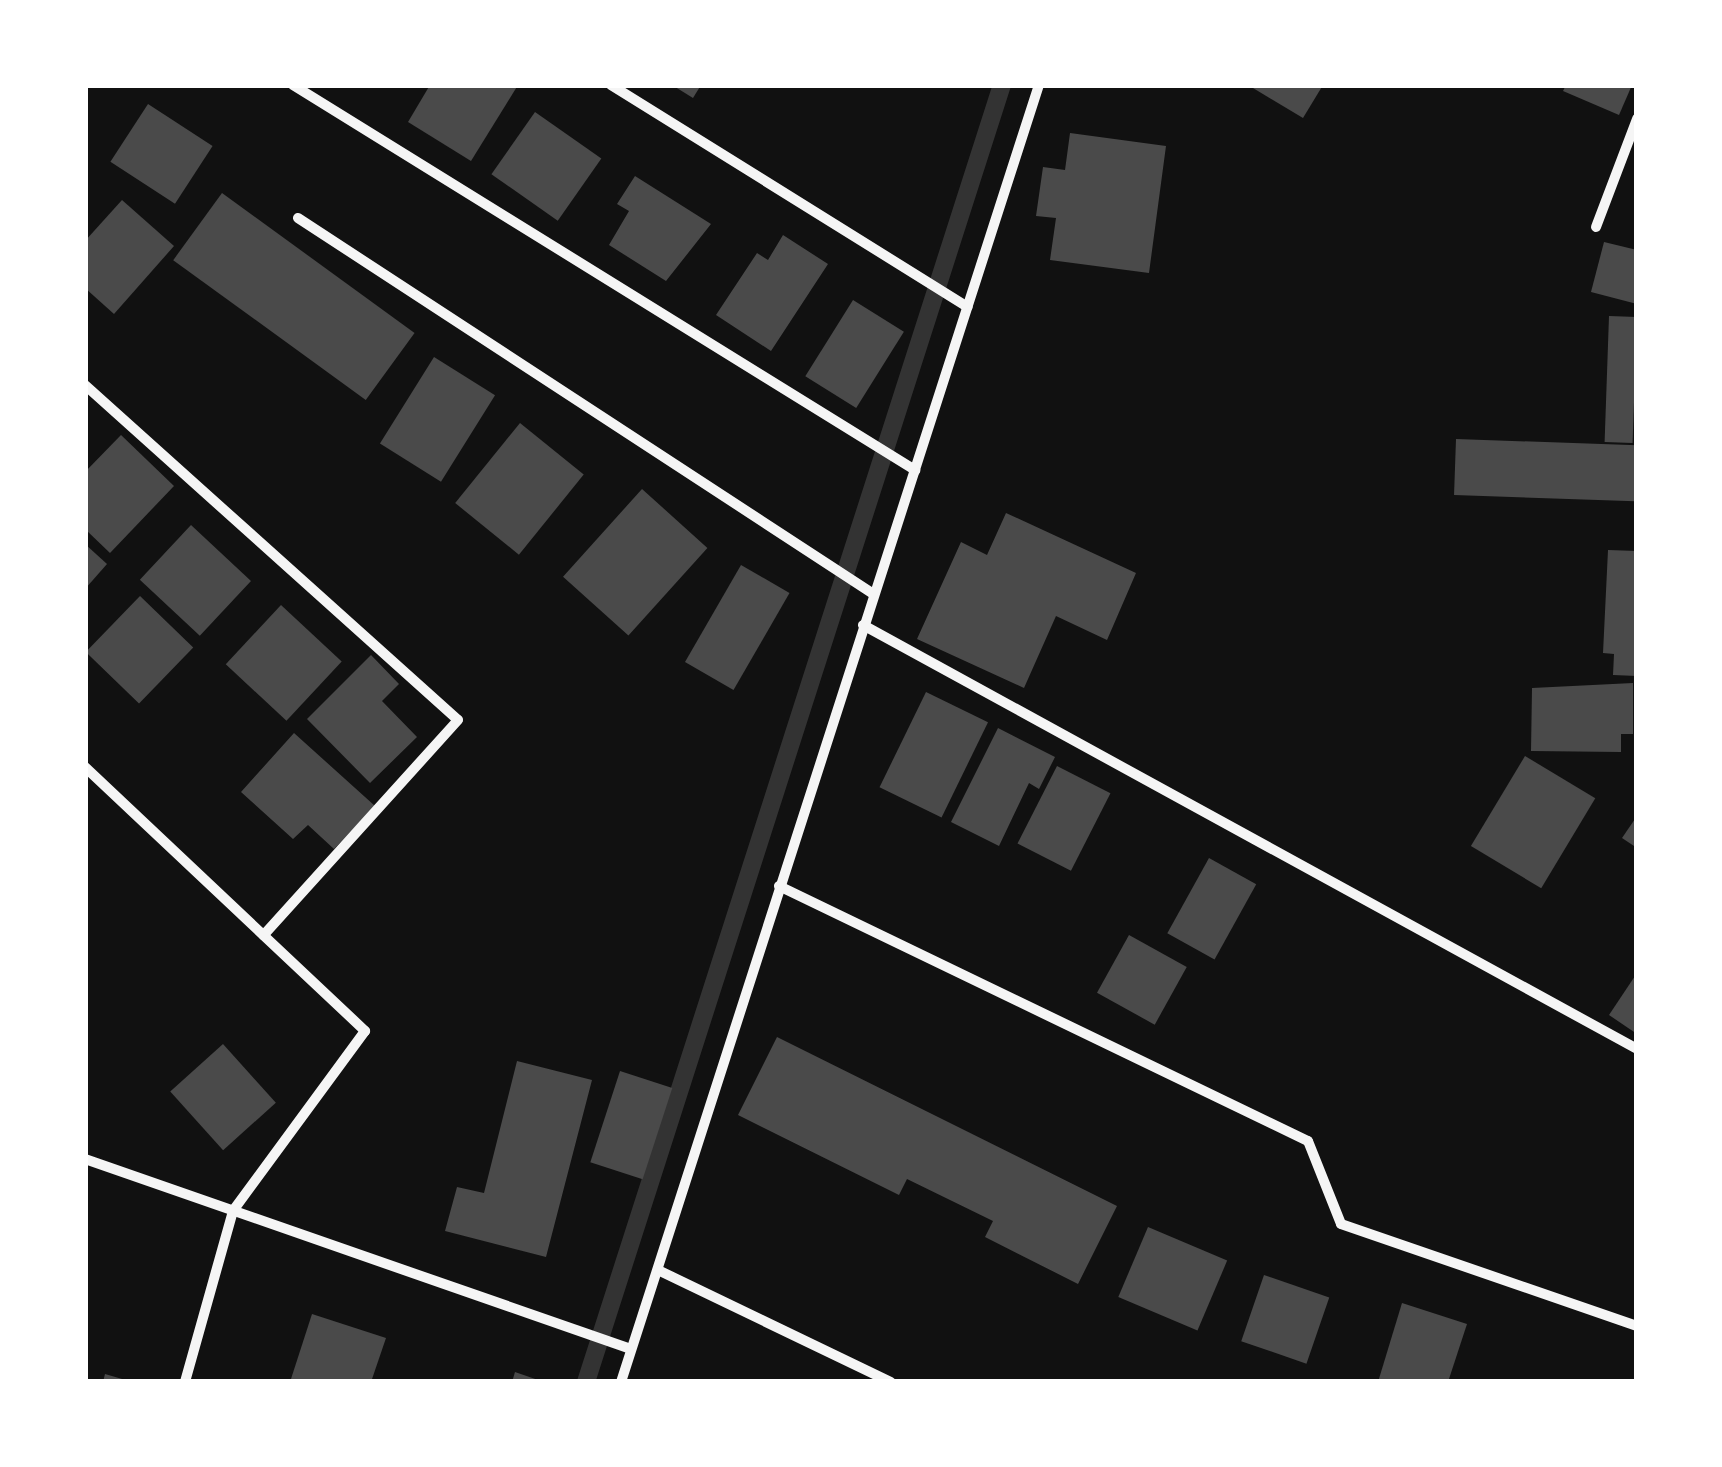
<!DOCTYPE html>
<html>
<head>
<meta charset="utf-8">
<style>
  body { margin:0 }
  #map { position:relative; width:1722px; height:1467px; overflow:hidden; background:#111; font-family:"Noto Sans",sans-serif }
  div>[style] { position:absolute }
  .stream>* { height:18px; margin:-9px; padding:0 9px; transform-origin:9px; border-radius:9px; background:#333 }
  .building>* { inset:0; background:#4a4a4a; transform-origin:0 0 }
  .minor>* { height:10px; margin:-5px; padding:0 5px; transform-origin:5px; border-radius:5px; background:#f5f5f5 }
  span { translate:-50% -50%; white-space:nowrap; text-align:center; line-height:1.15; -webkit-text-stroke:8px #fff; paint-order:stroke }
  .frame { position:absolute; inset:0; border:88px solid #fff; pointer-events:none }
</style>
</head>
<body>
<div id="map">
  <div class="stream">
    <i style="left:586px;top:1382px;width:1362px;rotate:-72.22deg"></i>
  </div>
  <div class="building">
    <i style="clip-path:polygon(430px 85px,518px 85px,471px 161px,408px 122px)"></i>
    <i style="clip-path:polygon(672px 85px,701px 85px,693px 98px)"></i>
    <i style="clip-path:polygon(1248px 85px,1323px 85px,1303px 118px)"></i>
    <i style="clip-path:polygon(1566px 85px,1632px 85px,1619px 115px,1563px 91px)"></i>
    <i style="left:148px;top:104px;width:77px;height:69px;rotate:33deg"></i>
    <i style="left:535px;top:112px;width:81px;height:76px;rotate:35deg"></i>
    <i style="clip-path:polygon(1070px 133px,1166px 146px,1149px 273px,1050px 260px,1056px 218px,1036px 216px,1043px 167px,1065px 170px)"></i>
    <i style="clip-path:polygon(635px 176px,711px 224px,666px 281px,609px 245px,629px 211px,617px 204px)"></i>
    <i style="left:222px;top:193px;width:238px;height:83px;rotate:36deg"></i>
    <i style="clip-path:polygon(122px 200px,174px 246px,114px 314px,85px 288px,85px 241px)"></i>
    <i style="clip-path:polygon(783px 235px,828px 264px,771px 351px,716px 315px,757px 253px,768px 260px)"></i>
    <i style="clip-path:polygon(1604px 242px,1637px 250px,1637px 304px,1591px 292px)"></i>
    <i style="left:853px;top:300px;width:60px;height:90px;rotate:32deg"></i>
    <i style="left:1609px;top:316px;width:28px;height:126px;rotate:2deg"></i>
    <i style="left:434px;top:357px;width:72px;height:102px;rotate:32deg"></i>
    <i style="left:520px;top:423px;width:82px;height:103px;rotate:39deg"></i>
    <i style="clip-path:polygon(121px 435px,174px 486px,110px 553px,85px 529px,85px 472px)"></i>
    <i style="left:1456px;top:439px;width:181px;height:56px;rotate:2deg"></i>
    <i style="left:642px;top:489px;width:88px;height:118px;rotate:42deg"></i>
    <i style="clip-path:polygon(1006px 513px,1136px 573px,1107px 640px,1056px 616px,1024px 688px,917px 639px,961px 542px,987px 555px)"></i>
    <i style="left:191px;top:525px;width:82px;height:75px;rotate:43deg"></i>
    <i style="clip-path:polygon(85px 544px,107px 564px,85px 589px)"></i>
    <i style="clip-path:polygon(1608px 550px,1637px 551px,1637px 676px,1613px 675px,1614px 654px,1603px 653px)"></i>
    <i style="left:741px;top:565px;width:56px;height:112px;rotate:30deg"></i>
    <i style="left:140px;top:596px;width:74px;height:78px;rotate:44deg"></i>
    <i style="left:281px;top:605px;width:83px;height:81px;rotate:43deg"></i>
    <i style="clip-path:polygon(371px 655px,399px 684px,382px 701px,417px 737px,370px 783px,307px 719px)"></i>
    <i style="clip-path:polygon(1633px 683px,1633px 734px,1621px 734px,1621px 752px,1531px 751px,1532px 688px)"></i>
    <i style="left:926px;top:692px;width:69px;height:106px;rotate:26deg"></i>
    <i style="clip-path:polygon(998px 728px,1055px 757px,1039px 789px,1029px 783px,999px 846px,951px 822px)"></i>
    <i style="clip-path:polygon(294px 733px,375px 806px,334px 849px,308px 825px,293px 839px,241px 792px)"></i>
    <i style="left:1525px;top:756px;width:82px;height:105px;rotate:31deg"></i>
    <i style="left:1057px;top:766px;width:60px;height:87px;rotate:27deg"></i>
    <i style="clip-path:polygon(1637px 816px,1637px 848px,1622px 838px)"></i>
    <i style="left:1209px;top:858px;width:54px;height:86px;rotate:29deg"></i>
    <i style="left:1129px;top:935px;width:66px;height:66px;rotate:29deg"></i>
    <i style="clip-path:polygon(1637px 973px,1637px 1034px,1609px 1015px)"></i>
    <i style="clip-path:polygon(777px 1037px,1117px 1206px,1078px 1284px,985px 1237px,993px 1221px,907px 1179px,899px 1195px,738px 1115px)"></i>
    <i style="left:223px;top:1044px;width:79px;height:71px;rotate:48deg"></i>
    <i style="clip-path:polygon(517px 1061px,592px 1080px,546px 1257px,445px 1231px,457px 1187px,484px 1193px)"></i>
    <i style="left:620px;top:1071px;width:55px;height:96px;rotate:18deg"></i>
    <i style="left:1148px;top:1227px;width:86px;height:76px;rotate:23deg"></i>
    <i style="left:1264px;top:1275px;width:69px;height:70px;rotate:19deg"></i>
    <i style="clip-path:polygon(1402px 1303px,1467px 1324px,1448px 1382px,1378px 1382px)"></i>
    <i style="clip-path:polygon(312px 1314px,386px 1338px,371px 1382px,290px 1382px)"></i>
    <i style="clip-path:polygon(515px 1372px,541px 1381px,541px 1382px,512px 1382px)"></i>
    <i style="clip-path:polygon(105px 1374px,129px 1381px,129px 1382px,103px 1382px)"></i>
  </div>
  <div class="minor">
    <i style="left:293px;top:85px;width:732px;rotate:31.76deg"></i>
    <i style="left:611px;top:85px;width:420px;rotate:31.9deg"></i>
    <i style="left:298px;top:218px;width:686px;rotate:33.16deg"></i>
    <i style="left:1596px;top:227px;width:116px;rotate:-69.2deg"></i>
    <i style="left:85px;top:385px;width:501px;rotate:41.93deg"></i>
    <i style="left:458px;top:720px;width:290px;rotate:132.1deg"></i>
    <i style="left:863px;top:625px;width:883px;rotate:28.71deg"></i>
    <i style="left:85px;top:767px;width:385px;rotate:43.3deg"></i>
    <i style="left:365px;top:1031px;width:223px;rotate:126.3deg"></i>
    <i style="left:233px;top:1211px;width:178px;rotate:105.7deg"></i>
    <i style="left:779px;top:886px;width:587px;rotate:25.74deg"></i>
    <i style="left:1308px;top:1141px;width:89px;rotate:68.3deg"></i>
    <i style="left:1341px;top:1224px;width:313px;rotate:19deg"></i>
    <i style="left:85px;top:1159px;width:578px;rotate:19.19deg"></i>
    <i style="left:660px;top:1271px;width:256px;rotate:25.7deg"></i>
    <i style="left:621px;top:1382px;width:1363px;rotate:-72.14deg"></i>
  </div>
  <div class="frame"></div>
</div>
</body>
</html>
